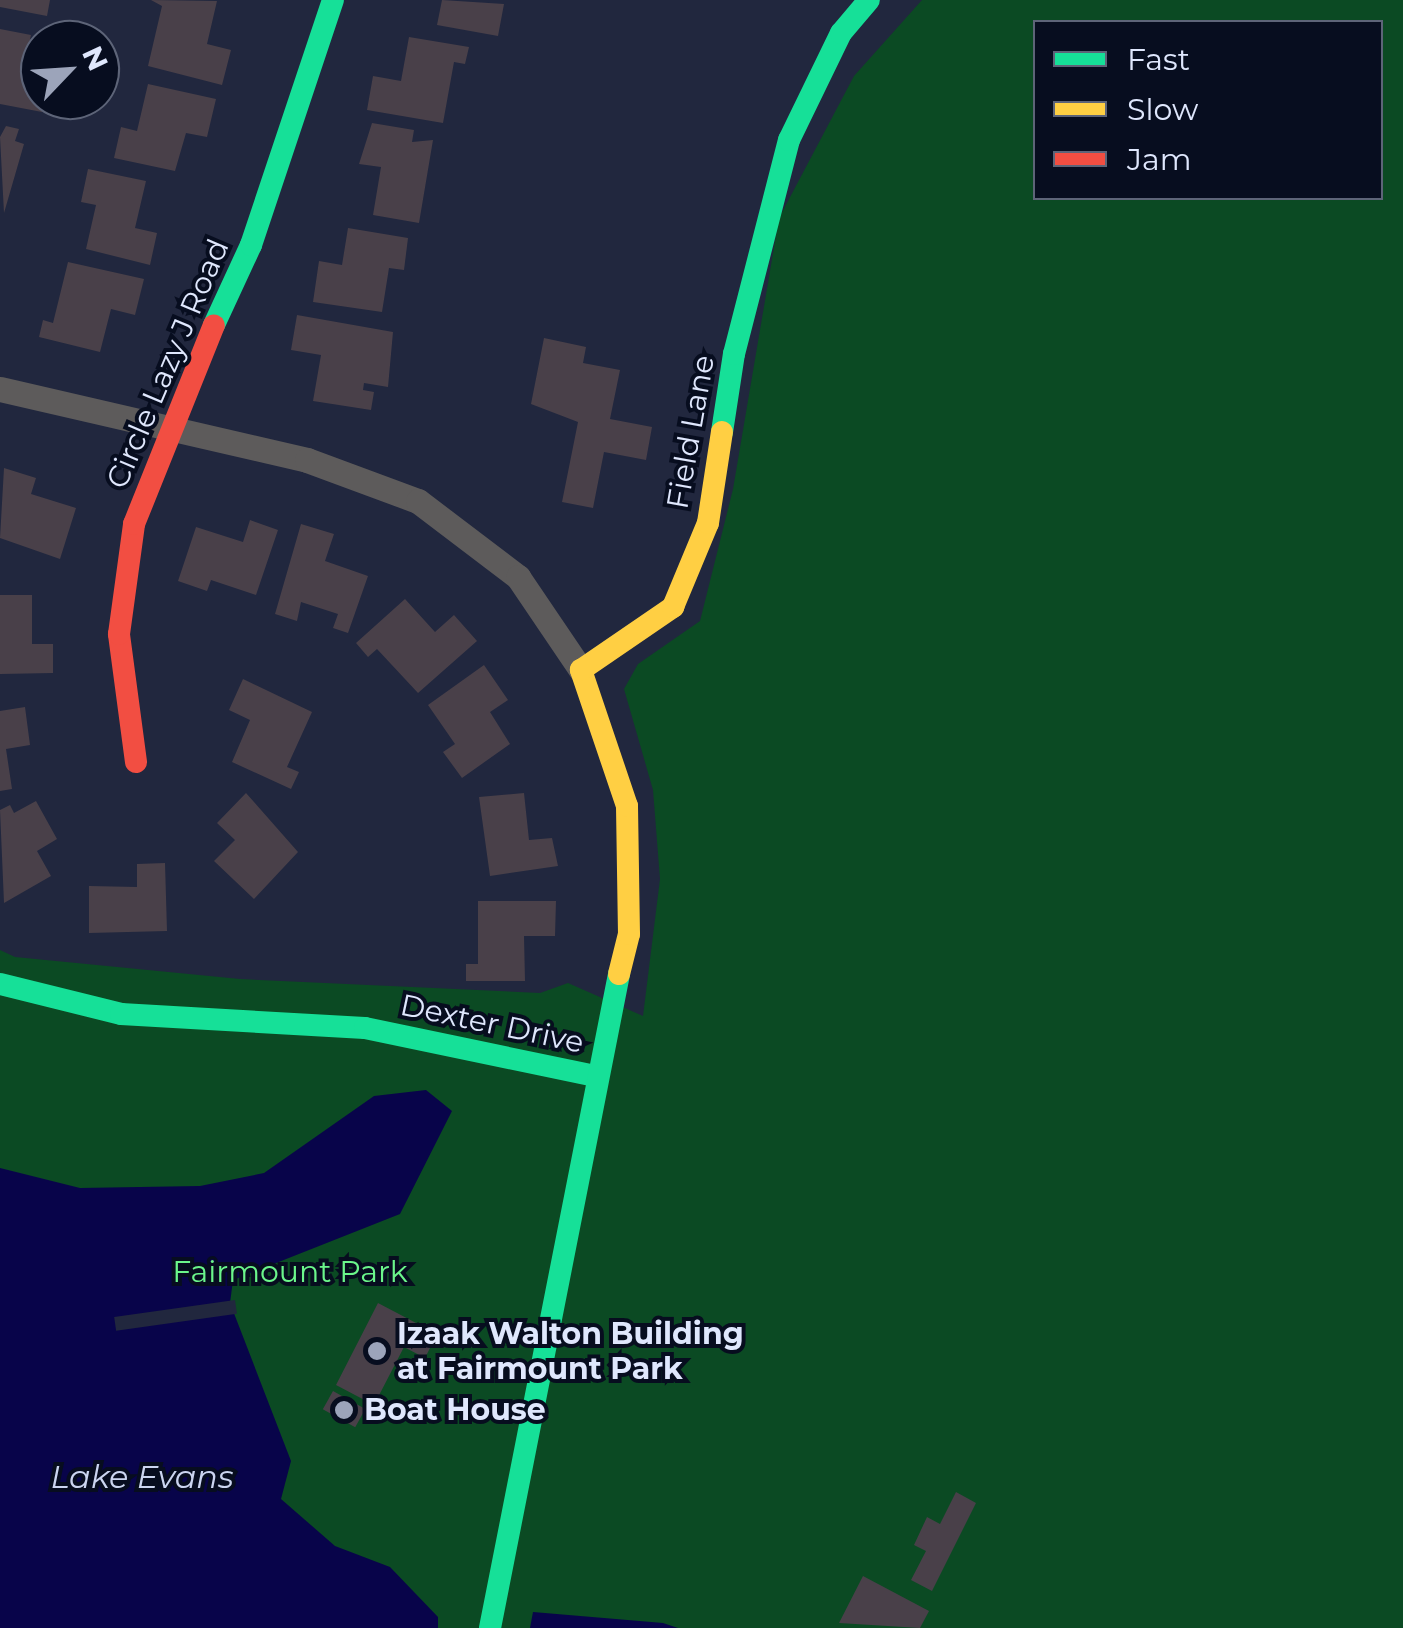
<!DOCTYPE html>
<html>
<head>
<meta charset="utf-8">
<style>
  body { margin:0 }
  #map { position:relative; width:1403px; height:1628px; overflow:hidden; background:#21273e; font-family:Montserrat,sans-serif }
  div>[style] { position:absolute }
  .green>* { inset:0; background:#0b4a23 }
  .water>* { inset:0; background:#08044a }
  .pier>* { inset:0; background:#21273e; transform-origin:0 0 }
  .building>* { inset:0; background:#494049; transform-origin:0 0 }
  .street>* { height:25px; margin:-12.5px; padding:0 12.5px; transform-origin:12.5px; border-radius:12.5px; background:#5d5b5b }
  .fast>* { height:22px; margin:-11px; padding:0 11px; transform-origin:11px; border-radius:11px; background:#16e098 }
  .slow>* { height:22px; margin:-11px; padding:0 11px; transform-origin:11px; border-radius:11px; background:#ffcf43 }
  .jam>* { height:22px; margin:-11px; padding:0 11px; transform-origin:11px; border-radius:11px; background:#f24e42 }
  .dots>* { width:28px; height:28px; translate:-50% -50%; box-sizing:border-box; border:5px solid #070d1f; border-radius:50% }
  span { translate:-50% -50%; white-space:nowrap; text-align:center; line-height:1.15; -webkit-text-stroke:8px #070d1f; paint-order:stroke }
  .street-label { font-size:30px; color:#dfe7fd }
  .park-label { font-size:30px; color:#6bf68b }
  .poi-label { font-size:30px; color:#dfe7fd; font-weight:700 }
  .left { translate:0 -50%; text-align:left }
  .water-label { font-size:32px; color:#cbd5f0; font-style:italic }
  .legend { position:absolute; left:1033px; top:20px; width:350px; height:180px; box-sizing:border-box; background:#070d1f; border:2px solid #5d6478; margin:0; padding:12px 18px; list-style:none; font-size:30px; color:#dfe7fd }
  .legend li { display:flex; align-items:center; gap:20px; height:50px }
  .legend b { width:50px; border:2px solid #5d6478 }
  .north { position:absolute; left:20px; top:20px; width:100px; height:100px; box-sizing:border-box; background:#070d1f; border:2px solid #5d6478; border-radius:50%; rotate:65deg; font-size:28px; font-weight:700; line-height:40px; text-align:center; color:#dfe7fd }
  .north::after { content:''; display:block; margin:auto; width:35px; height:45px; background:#9ca4ba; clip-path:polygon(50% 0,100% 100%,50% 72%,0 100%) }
</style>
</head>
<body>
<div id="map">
  <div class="green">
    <i style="clip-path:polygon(evenodd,922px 0,1403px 0,1403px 1628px,0 1628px,0 950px,15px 957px,240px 979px,540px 993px,568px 983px,643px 1016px,660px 879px,653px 790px,624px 689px,638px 664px,700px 621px,733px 489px,779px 218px,854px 76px,922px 0,1036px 22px,1380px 22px,1380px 198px,1036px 198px,1036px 22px)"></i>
  </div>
  <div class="water">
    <i style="clip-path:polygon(426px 1090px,452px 1111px,400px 1214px,233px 1280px,230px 1303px,291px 1461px,281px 1499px,335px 1546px,390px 1567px,438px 1617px,438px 1628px,0 1628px,0 1168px,80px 1188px,200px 1186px,264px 1173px,374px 1096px)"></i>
    <i style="clip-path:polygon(533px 1612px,663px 1623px,678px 1628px,530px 1628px)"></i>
  </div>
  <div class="pier">
    <i style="left:235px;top:1300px;width:14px;height:122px;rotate:82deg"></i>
  </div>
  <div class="building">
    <i style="clip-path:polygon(0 0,50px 0,47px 16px,0 7px)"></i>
    <i style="clip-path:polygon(151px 0,217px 1px,207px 44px,231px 50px,222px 85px,148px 66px,162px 6px)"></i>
    <i style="clip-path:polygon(442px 0,504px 4px,498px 36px,437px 25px)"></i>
    <i style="clip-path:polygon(0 29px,31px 35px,29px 44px,40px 46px,42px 112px,0 104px)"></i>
    <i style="clip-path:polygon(409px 37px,469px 47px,465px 64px,454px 62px,443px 123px,367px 110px,373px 76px,401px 81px)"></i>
    <i style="clip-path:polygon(148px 84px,216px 99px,207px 137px,186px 133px,175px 171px,114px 158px,121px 127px,137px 131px)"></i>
    <i style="clip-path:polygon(372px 123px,414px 130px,412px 142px,433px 140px,419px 223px,373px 215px,381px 167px,359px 164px)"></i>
    <i style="clip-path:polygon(6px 126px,19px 129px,15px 141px,24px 144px,4px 213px,0 137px)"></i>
    <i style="clip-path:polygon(88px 169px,146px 181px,135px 228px,157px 233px,150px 265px,86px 249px,96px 205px,81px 202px)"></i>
    <i style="clip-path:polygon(348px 228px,408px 238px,404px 270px,389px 268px,382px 312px,313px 302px,319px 261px,342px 265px)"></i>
    <i style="clip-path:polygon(68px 262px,144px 279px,135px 315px,111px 309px,100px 352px,39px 337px,43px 320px,53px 323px)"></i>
    <i style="clip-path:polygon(297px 315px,393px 332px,388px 387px,364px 383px,363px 390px,374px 392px,371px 410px,313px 401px,321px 355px,291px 350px)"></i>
    <i style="clip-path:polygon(544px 338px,586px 347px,583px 363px,620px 370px,610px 419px,652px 427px,646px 460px,604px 452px,593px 508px,562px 502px,578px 422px,531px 404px)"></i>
    <i style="clip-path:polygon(4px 468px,36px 478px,31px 494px,76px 508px,60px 559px,0 538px)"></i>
    <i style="clip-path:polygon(250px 520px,278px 530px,256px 595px,211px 580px,207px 591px,178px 581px,196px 527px,243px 542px)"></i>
    <i style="clip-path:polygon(301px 524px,334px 534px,325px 561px,368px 576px,348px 633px,333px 628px,338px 614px,301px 602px,297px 621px,275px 614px)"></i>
    <i style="clip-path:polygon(0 595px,32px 595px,32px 644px,53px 644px,53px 673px,0 674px)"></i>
    <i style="clip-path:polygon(405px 599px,435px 632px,454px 615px,477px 641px,418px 693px,377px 649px,368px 657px,356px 643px)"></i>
    <i style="clip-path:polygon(484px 665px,508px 700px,490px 712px,510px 744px,462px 778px,443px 752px,455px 744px,428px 705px)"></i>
    <i style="clip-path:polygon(243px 679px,312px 712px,287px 767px,299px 772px,291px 789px,232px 762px,250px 720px,229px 710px)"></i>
    <i style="clip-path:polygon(25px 707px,30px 745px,6px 749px,12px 789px,0 791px,0 711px)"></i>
    <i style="clip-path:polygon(246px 793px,298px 852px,254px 899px,214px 861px,235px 840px,217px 823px)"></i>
    <i style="clip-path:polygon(524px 793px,529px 840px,552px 838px,558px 866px,490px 876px,479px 797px)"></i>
    <i style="clip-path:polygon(36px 801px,57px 839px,37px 851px,51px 876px,4px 903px,0 810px,10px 805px,14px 813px)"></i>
    <i style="clip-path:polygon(165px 863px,167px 931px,89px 933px,89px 886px,137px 887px,137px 864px)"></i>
    <i style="clip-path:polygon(478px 901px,556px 901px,555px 936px,524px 936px,525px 981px,466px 981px,466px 964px,478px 964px)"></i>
    <i style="clip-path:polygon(378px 1303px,437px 1334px,425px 1358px,404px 1347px,374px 1405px,336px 1385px)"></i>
    <i style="left:333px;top:1391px;width:37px;height:21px;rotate:29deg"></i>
    <i style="clip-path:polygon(956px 1492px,976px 1503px,932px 1591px,911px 1580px,926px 1551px,914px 1545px,927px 1517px,940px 1524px)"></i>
    <i style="clip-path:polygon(863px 1576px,929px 1611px,920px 1628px,839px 1623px)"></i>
  </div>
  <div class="street">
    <i style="left:0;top:389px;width:315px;rotate:13deg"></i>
    <i style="left:307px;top:460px;width:118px;rotate:20.3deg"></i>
    <i style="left:418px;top:501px;width:126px;rotate:37.2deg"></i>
    <i style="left:518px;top:577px;width:112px;rotate:55.9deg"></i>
  </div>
  <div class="fast">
    <i style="left:214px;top:325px;width:88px;rotate:-65.2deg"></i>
    <i style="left:251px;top:245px;width:258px;rotate:-71.5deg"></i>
    <i style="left:722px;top:432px;width:79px;rotate:-81.3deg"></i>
    <i style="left:734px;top:354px;width:221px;rotate:-75.6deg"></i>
    <i style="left:789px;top:140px;width:119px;rotate:-64.1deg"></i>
    <i style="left:841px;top:33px;width:43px;rotate:-49.7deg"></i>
    <i style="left:0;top:984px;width:125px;rotate:13.9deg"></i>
    <i style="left:121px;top:1014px;width:244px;rotate:3.3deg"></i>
    <i style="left:365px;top:1028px;width:234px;rotate:11.8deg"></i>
    <i style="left:490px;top:1628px;width:667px;rotate:-78.84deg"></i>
  </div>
  <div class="slow">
    <i style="left:619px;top:974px;width:41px;rotate:-76deg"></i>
    <i style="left:629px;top:934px;width:128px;rotate:-90.9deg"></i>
    <i style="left:627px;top:806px;width:144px;rotate:-108.7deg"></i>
    <i style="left:581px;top:670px;width:112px;rotate:-34.4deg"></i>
    <i style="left:673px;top:607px;width:91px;rotate:-67.4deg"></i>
    <i style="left:708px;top:523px;width:92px;rotate:-81.3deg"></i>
  </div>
  <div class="jam">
    <i style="left:136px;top:762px;width:129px;rotate:-97.6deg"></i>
    <i style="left:119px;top:634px;width:111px;rotate:-82.2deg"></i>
    <i style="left:134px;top:524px;width:214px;rotate:-68.1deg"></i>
  </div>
  <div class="dots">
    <i style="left:377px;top:1351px;background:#9ca4ba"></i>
    <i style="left:344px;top:1410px;background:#9ca4ba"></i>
  </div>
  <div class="street-label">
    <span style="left:168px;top:364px;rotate:-67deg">Circle Lazy J Road</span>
    <span style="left:691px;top:432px;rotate:-80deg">Field Lane</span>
    <span style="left:492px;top:1024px;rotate:12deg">Dexter Drive</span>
  </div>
  <div class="park-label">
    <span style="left:290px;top:1272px">Fairmount Park</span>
  </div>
  <div class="poi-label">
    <span class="left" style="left:397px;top:1351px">Izaak Walton Building<br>at Fairmount Park</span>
    <span class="left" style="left:364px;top:1410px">Boat House</span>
  </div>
  <div class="water-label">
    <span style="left:142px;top:1477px">Lake Evans</span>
  </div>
  <ul class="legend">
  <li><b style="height:12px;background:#16e098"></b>Fast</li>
  <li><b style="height:12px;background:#ffcf43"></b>Slow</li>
  <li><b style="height:12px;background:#f24e42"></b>Jam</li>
  </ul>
  <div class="north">N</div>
</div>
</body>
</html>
